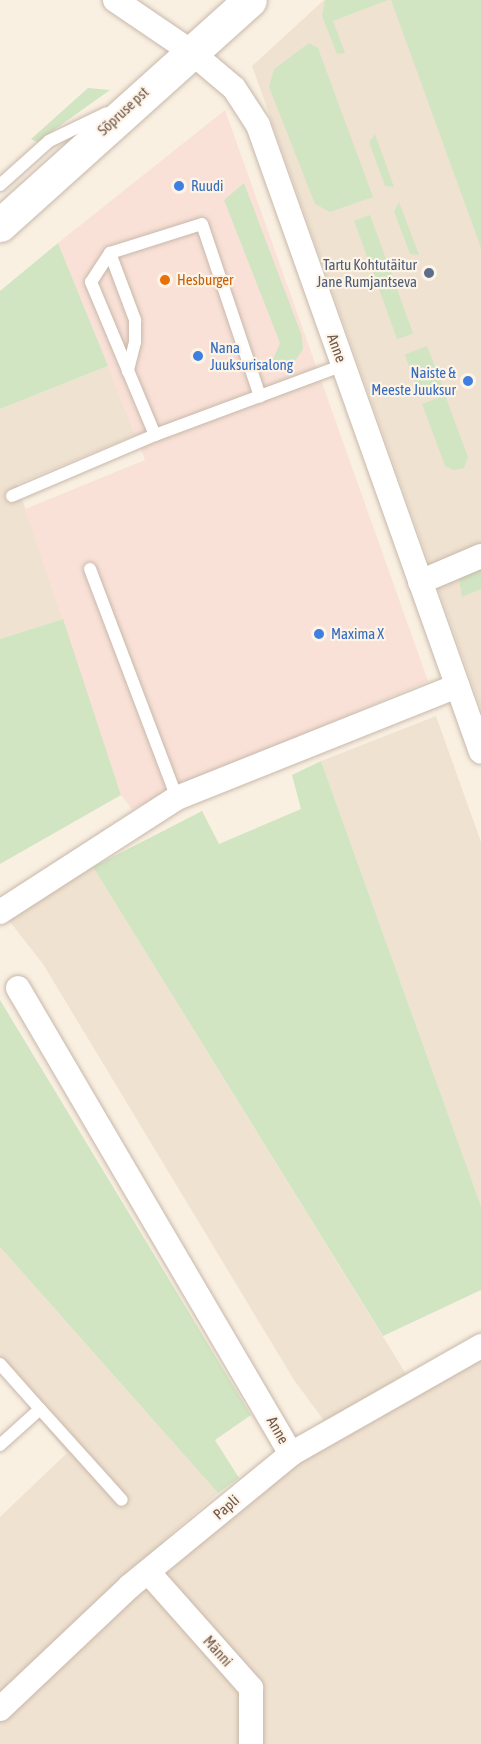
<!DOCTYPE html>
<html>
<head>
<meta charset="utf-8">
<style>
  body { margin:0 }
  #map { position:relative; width:481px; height:1744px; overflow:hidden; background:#f9f0e2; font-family:"Asap Condensed",sans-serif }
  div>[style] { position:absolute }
  .residential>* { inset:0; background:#f0e2d1 }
  .commercial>* { inset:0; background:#f9e1d7 }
  .green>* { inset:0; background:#d1e5c2; transform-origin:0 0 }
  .roads { filter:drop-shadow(0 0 2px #c8b8aa) drop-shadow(0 0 2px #c8b8aa) }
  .service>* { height:12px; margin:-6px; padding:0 6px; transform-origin:6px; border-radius:6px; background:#fff }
  .minor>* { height:24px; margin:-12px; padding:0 12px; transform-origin:12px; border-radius:12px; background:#fff }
  .secondary>* { height:33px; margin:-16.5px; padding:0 16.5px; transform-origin:16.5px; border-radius:16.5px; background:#fff }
  .dots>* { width:16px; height:16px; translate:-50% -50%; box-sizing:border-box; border:3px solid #fdf4e7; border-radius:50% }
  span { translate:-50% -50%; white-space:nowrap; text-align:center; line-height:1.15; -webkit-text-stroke:4.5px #fdf4e7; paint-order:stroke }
  .street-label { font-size:15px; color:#6e584b }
  .shop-label { font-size:15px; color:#366cbe }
  .left { translate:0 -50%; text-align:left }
  .right { translate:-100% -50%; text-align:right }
  .service-label { font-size:15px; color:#4e5e75 }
  .food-label { font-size:15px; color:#c56008 }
</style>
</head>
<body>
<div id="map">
  <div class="residential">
    <i style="clip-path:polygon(324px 0,481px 0,481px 708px,252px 66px)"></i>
    <i style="clip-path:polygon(108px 366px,135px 435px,17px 484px,63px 619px,0 639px,0 409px)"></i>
    <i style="clip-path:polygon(436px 716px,481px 842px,481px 1206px,321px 761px)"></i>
    <i style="clip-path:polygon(93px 867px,406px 1374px,325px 1422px,294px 1380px,43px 964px,7px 918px)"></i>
    <i style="clip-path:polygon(0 1247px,218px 1493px,162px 1542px,291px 1454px,481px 1346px,481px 1744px,0 1744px,0 1517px,67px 1453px,0 1372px)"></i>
  </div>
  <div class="commercial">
    <i style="clip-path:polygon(225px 110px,428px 681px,132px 809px,121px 795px,25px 509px,145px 460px,58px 243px)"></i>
  </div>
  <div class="green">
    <i style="clip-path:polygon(325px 0,388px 0,333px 21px,345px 53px,337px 54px,322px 16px)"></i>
    <i style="clip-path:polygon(391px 0,481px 0,481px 248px)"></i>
    <i style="clip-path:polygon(309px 43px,318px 48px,373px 197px,330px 212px,315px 204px,269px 87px,274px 69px)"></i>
    <i style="clip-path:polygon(88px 88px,110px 90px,37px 142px,31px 139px)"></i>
    <i style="clip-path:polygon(375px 134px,394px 187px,385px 186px,369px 142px)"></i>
    <i style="clip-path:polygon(244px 183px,302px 336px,303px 349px,295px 361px,277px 368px,270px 366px,280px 343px,224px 200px)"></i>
    <i style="clip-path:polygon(399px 202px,419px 255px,410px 254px,394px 211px)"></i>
    <i style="left:370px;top:215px;width:126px;height:17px;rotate:70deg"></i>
    <i style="clip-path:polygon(58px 243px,108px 366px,0 409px,0 291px)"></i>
    <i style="left:427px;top:346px;width:45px;height:24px;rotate:69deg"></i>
    <i style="clip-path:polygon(445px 395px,468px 457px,464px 468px,454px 470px,445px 466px,422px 404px)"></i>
    <i style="clip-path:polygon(481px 566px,481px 589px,462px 597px,458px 574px)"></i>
    <i style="clip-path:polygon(63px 619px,121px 795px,0 864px,0 639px)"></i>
    <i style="clip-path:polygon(321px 761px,481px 1206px,481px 1290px,383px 1336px,93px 867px,202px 811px,219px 844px,301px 809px,292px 775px)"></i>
    <i style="clip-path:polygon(0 1000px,251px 1415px,215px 1440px,239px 1478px,218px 1493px,0 1247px)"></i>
  </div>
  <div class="roads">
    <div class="service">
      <i style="left:0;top:185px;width:66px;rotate:-41.9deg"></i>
      <i style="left:49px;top:141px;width:64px;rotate:-25.8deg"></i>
      <i style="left:110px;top:253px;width:72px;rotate:69.5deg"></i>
      <i style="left:135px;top:320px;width:22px;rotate:90deg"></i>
      <i style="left:135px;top:342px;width:30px;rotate:104deg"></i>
      <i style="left:155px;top:435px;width:166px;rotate:-112.7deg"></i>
      <i style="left:91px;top:282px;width:35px;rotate:-57deg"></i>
      <i style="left:110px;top:253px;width:96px;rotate:-17.5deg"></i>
      <i style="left:202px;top:224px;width:182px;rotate:71.4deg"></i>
      <i style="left:12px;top:496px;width:155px;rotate:-23.1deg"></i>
      <i style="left:155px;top:435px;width:201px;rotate:-20.4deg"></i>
      <i style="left:90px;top:569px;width:245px;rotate:69.2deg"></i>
      <i style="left:0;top:1364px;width:60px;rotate:48.4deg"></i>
      <i style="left:40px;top:1409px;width:54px;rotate:138deg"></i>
      <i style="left:40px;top:1409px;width:122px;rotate:48deg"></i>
    </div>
    <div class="minor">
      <i style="left:115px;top:0;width:91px;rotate:34.2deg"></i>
      <i style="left:190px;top:51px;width:57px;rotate:40.1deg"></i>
      <i style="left:234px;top:88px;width:44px;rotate:57deg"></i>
      <i style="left:258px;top:125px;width:665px;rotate:70.42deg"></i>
      <i style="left:420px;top:582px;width:66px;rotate:-23.1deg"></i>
      <i style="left:0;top:912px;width:211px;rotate:-32.8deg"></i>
      <i style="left:177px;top:798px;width:302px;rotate:-21.8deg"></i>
      <i style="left:18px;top:988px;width:540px;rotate:59.64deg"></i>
      <i style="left:149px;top:1573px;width:154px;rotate:48.4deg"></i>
      <i style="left:251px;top:1688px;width:56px;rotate:90deg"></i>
      <i style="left:0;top:1709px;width:179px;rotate:-43.4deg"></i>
      <i style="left:130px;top:1586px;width:208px;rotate:-39.3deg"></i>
      <i style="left:291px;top:1454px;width:219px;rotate:-29.6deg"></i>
    </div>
    <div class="secondary">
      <i style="left:0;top:225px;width:336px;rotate:-42deg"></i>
    </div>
  </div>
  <div class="dots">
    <i style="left:179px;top:186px;background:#3f7fe0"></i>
    <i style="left:429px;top:273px;background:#5c6f8a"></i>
    <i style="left:165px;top:280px;background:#e8710a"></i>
    <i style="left:198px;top:356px;background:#3f7fe0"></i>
    <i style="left:468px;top:381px;background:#3f7fe0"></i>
    <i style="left:319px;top:634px;background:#3f7fe0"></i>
  </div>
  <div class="street-label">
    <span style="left:123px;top:111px;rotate:-43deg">Sõpruse pst</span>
    <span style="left:337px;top:348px;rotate:70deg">Anne</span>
    <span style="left:278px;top:1430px;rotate:60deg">Anne</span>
    <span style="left:226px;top:1507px;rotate:-42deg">Papli</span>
    <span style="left:218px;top:1651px;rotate:48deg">Männi</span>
  </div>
  <div class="shop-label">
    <span class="left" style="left:191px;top:186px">Ruudi</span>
    <span class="left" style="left:210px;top:356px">Nana<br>Juuksurisalong</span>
    <span class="right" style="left:456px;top:381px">Naiste &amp;<br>Meeste Juuksur</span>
    <span class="left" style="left:331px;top:634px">Maxima X</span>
  </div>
  <div class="service-label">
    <span class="right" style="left:417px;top:273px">Tartu Kohtutäitur<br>Jane Rumjantseva</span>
  </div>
  <div class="food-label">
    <span class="left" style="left:177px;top:280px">Hesburger</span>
  </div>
</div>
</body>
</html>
